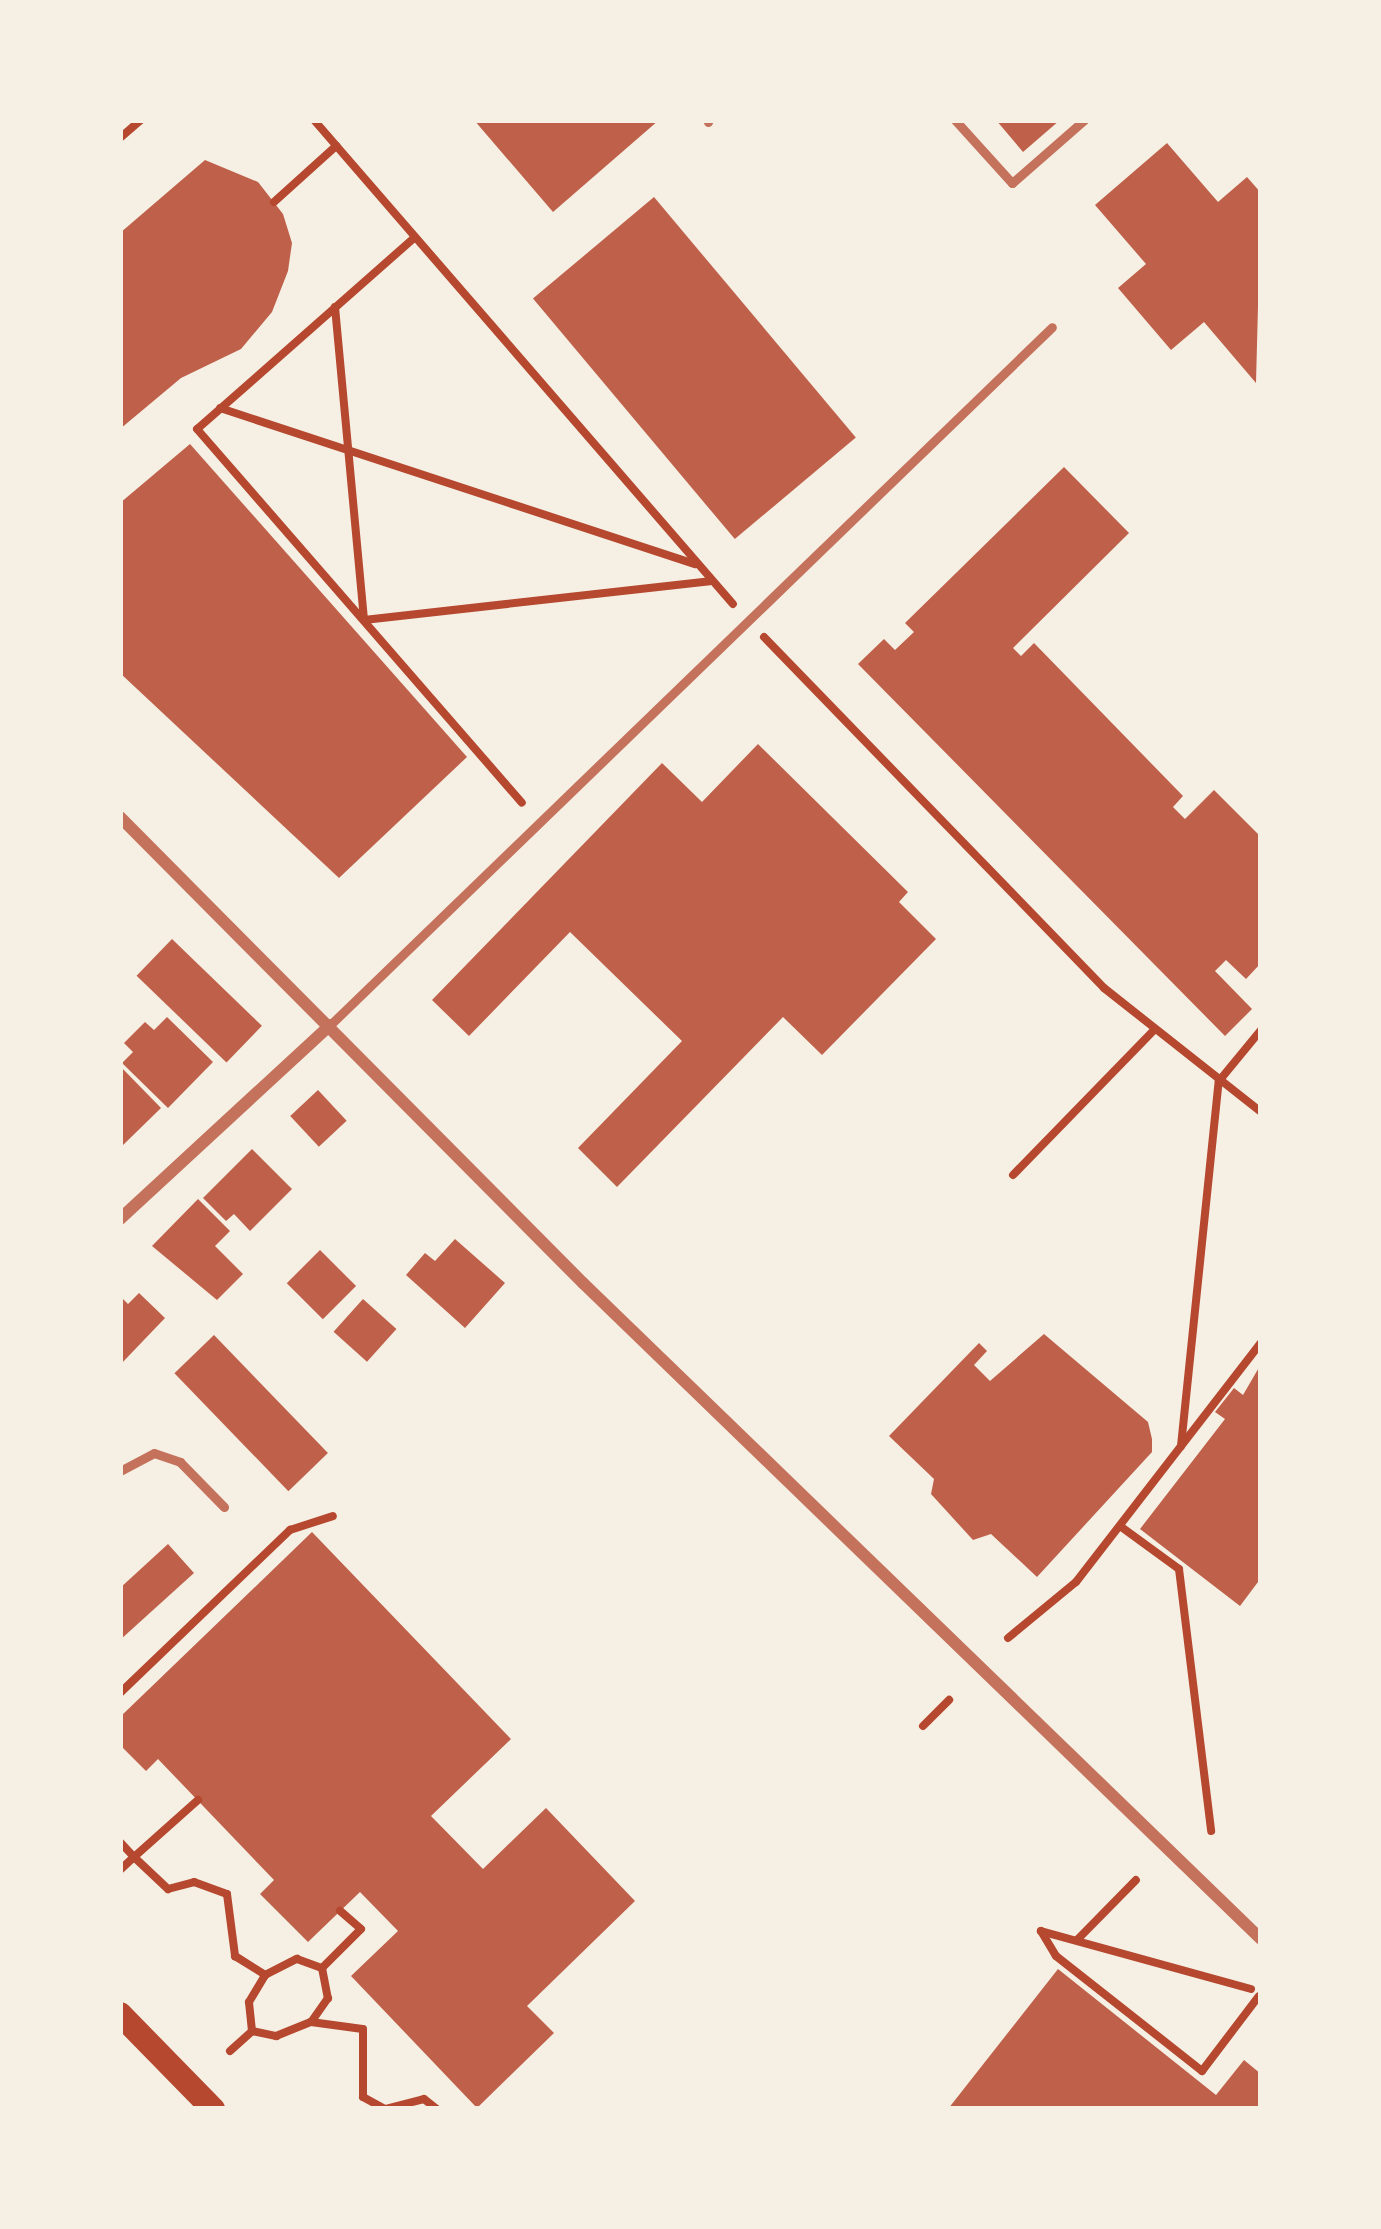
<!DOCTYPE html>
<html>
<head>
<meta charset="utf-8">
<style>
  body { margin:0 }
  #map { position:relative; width:1381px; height:2229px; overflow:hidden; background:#f6efe4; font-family:Spectral,serif }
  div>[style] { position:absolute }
  .building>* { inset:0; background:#bf614a; transform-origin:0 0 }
  .path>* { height:8px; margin:-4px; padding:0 4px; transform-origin:4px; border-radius:4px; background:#b5482f }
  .service>* { height:9px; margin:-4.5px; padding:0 4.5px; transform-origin:4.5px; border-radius:4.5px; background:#c5725c }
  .minor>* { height:12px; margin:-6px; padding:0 6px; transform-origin:6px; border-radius:6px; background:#c5725c }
  .secondary>* { height:24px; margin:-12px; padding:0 12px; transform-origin:12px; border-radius:12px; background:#b5482f }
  span { translate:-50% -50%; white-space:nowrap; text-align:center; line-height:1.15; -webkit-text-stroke:12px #f6efe4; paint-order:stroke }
  .frame { position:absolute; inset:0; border:123px solid #f6efe4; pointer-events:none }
</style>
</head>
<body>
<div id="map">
  <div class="building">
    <i style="clip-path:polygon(474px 120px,659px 120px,553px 212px)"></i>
    <i style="clip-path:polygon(996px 120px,1060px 120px,1023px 152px)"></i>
    <i style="clip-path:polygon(1167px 143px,1218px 202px,1247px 177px,1261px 193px,1256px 383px,1204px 322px,1171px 350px,1118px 288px,1146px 264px,1095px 205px)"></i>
    <i style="clip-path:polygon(205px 160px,258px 182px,283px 214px,292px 243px,288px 271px,272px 312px,241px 349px,181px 378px,120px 429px,120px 233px)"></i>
    <i style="left:654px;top:197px;width:314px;height:158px;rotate:50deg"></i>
    <i style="clip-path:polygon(190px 444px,467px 757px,339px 878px,120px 673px,120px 503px)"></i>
    <i style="clip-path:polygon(1064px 467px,1129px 533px,1013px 648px,1021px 656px,1034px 643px,1183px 796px,1173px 807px,1185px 819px,1214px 790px,1261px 837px,1261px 963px,1246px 979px,1226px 960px,1215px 971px,1252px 1009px,1225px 1036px,858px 664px,884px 639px,895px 650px,914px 632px,905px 623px)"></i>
    <i style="clip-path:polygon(758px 744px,908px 892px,899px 902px,936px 939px,822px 1055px,783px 1017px,617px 1187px,578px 1148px,682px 1041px,570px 932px,469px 1036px,432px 1000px,662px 763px,702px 802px)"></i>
    <i style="left:172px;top:939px;width:125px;height:51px;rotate:44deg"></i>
    <i style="clip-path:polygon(167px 1017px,213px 1062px,168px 1108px,122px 1063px,133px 1052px,124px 1043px,145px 1022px,154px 1030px)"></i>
    <i style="clip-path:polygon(120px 1066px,161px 1108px,120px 1148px)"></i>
    <i style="left:318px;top:1090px;width:42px;height:38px;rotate:47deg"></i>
    <i style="clip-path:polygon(252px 1149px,292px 1189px,250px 1231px,234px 1214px,226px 1221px,203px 1198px)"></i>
    <i style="clip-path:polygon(198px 1199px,230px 1231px,215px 1246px,243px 1274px,217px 1300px,152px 1246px)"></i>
    <i style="clip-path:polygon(455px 1239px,505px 1283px,465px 1328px,406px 1275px,425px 1253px,435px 1261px)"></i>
    <i style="left:320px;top:1250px;width:51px;height:47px;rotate:45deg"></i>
    <i style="clip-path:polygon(139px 1293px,165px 1318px,120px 1365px,120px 1296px,128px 1304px)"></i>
    <i style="left:363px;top:1299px;width:45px;height:44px;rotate:42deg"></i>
    <i style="clip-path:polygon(1044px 1334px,1148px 1422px,1152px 1439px,1152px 1452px,1037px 1577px,991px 1534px,973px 1540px,931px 1494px,934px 1479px,889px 1436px,979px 1343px,987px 1351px,974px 1365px,990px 1381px)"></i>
    <i style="left:214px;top:1335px;width:164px;height:55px;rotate:46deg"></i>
    <i style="clip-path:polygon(1261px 1364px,1261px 1578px,1240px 1606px,1140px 1529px,1225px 1419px,1215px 1412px,1234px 1388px,1243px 1395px)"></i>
    <i style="clip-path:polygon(312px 1532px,511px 1739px,431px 1816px,483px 1869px,546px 1808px,635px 1901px,527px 2006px,554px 2033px,477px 2108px,351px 1976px,398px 1931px,360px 1892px,308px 1942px,260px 1894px,274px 1880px,158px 1759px,146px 1771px,120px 1745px,120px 1717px)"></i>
    <i style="clip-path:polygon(168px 1544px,194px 1573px,120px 1640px,120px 1588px)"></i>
    <i style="clip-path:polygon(1058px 1969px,1216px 2095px,1244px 2060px,1261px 2074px,1261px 2109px,948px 2109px)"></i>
  </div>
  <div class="path">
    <i style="left:314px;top:120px;width:640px;rotate:49.12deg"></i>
    <i style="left:120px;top:138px;width:28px;rotate:-41deg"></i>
    <i style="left:274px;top:202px;width:84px;rotate:-42.1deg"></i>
    <i style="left:414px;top:238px;width:289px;rotate:138.6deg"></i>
    <i style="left:197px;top:429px;width:495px;rotate:49deg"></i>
    <i style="left:335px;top:307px;width:314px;rotate:84.7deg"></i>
    <i style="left:364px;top:620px;width:348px;rotate:-6.4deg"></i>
    <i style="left:220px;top:408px;width:500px;rotate:18.2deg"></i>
    <i style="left:764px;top:637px;width:489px;rotate:45.9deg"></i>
    <i style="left:1104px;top:988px;width:200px;rotate:38.3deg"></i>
    <i style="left:1013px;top:1175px;width:202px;rotate:-45.8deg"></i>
    <i style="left:1181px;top:1446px;width:367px;rotate:-84.1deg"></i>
    <i style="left:1219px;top:1081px;width:66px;rotate:-50.5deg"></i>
    <i style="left:1120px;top:1526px;width:73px;rotate:36.1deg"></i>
    <i style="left:1179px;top:1569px;width:264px;rotate:83deg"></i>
    <i style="left:1008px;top:1638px;width:88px;rotate:-39.5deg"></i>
    <i style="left:1076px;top:1582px;width:302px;rotate:-52.3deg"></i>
    <i style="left:120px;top:1693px;width:236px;rotate:-43.8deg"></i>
    <i style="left:290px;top:1530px;width:45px;rotate:-18deg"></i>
    <i style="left:923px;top:1726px;width:37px;rotate:-45deg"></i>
    <i style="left:120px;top:1842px;width:21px;rotate:47deg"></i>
    <i style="left:134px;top:1857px;width:86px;rotate:-41.7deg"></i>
    <i style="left:120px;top:1870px;width:19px;rotate:-43deg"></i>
    <i style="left:134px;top:1857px;width:47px;rotate:43.3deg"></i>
    <i style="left:168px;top:1889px;width:27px;rotate:-15deg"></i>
    <i style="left:194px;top:1882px;width:35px;rotate:20deg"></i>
    <i style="left:227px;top:1894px;width:63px;rotate:82.6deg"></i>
    <i style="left:235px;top:1956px;width:36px;rotate:32deg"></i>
    <i style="left:1077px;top:1940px;width:84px;rotate:-45.5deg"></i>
    <i style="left:322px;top:1968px;width:55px;rotate:-45deg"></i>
    <i style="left:361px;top:1929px;width:28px;rotate:-139deg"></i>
    <i style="left:1251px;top:1989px;width:218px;rotate:-164.6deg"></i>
    <i style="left:1041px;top:1931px;width:29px;rotate:59deg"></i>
    <i style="left:1056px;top:1956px;width:186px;rotate:38.2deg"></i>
    <i style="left:1202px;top:2071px;width:94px;rotate:-52.8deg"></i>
    <i style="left:252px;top:2031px;width:29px;rotate:-96deg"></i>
    <i style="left:249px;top:2002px;width:31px;rotate:-59deg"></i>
    <i style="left:265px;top:1975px;width:36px;rotate:-27deg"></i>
    <i style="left:297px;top:1959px;width:27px;rotate:20deg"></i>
    <i style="left:322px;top:1968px;width:31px;rotate:79deg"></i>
    <i style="left:328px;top:1998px;width:29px;rotate:125deg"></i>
    <i style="left:230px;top:2051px;width:30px;rotate:-42deg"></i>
    <i style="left:252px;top:2031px;width:25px;rotate:12deg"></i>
    <i style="left:276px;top:2036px;width:38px;rotate:-22deg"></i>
    <i style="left:311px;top:2022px;width:52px;rotate:7.7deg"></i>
    <i style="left:363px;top:2029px;width:68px;rotate:90deg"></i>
    <i style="left:363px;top:2097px;width:25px;rotate:29deg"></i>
    <i style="left:385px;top:2109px;width:40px;rotate:-14.4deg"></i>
    <i style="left:424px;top:2099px;width:16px;rotate:38deg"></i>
  </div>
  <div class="service">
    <i style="left:955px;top:120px;width:85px;rotate:47.9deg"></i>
    <i style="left:1012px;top:183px;width:96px;rotate:-41.2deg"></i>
    <i style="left:708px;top:122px;width:2px;rotate:-63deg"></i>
    <i style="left:330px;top:1025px;width:1004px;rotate:-44.03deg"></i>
    <i style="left:120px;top:1471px;width:38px;rotate:-28deg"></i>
    <i style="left:154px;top:1453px;width:28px;rotate:19deg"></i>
    <i style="left:180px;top:1462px;width:63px;rotate:45.6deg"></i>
  </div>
  <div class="minor">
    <i style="left:120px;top:817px;width:657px;rotate:45.19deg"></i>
    <i style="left:583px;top:1283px;width:943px;rotate:44.06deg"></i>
    <i style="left:120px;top:1219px;width:286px;rotate:-42.7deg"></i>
  </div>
  <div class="secondary">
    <i style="left:120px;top:2014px;width:133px;rotate:45.6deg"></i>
  </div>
  <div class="frame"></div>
</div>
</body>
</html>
